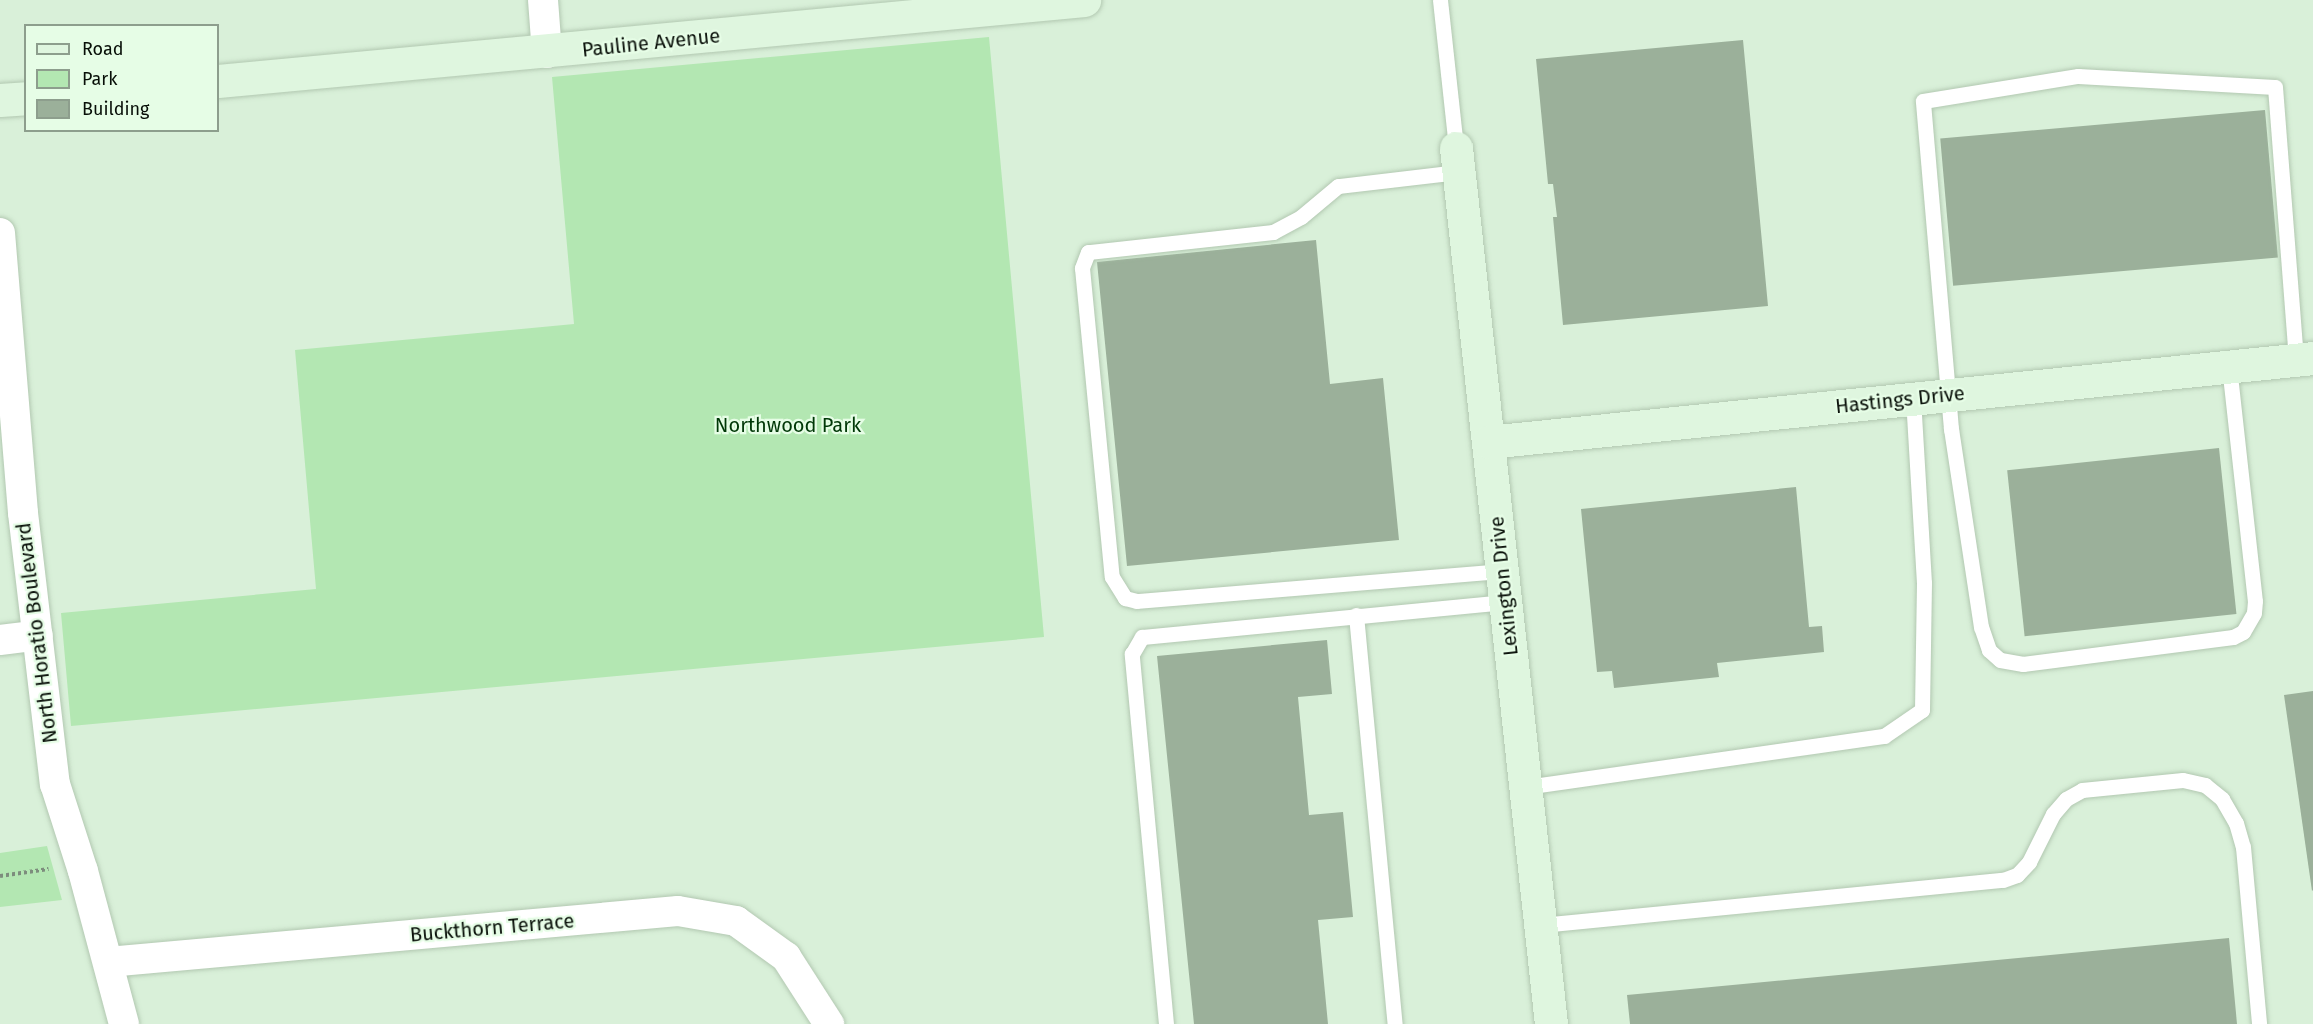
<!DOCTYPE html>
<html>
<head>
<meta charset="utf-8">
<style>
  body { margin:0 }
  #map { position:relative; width:2313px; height:1024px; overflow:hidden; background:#d9f0d9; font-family:"Fira Sans",sans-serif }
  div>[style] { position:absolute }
  .green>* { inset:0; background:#b3e7b2 }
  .building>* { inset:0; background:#9bb09a; transform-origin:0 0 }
  .path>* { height:4px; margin-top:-2px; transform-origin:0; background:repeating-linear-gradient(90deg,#7d8d7d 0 3px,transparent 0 6px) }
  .roads { filter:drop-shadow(0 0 2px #b2c8b1) drop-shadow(0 0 2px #b2c8b1) }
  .lane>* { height:15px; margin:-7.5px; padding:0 7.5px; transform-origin:7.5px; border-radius:7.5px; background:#fff }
  .street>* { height:30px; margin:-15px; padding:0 15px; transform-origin:15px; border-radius:15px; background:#fff }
  .secondary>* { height:33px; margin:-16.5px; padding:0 16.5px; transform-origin:16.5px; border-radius:16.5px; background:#dff6df }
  span { translate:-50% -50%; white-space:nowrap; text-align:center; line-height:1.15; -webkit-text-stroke:4.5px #e6fde6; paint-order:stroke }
  .street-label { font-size:20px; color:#080f08 }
  .park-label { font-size:20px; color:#003807 }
  .legend { position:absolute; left:24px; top:24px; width:195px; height:108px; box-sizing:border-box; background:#e6fde6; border:2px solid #8d9e8d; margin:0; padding:8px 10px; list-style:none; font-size:18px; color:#080f08 }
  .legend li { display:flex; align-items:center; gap:12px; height:30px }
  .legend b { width:30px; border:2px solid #8d9e8d }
</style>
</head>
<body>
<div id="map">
  <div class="green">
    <i style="clip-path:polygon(989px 37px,1044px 637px,71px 726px,61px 613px,316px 589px,295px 350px,574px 324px,552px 77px)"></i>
    <i style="clip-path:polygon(47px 846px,62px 900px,0 907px,0 853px)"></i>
  </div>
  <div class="building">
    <i style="clip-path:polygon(1743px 40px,1768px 306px,1563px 325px,1553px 217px,1557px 217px,1553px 184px,1548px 184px,1536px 59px)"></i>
    <i style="left:2265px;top:110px;width:148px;height:326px;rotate:85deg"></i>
    <i style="clip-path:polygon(1316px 240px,1330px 384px,1383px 378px,1399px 540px,1127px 566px,1097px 262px)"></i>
    <i style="left:2219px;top:448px;width:167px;height:213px;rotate:84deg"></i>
    <i style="clip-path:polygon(1796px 487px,1809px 627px,1822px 626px,1824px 652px,1717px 663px,1719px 677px,1614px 688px,1612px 671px,1597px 672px,1581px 509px)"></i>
    <i style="clip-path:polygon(1327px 640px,1332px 694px,1298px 697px,1309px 815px,1343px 812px,1353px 917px,1318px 920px,1328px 1024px,1194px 1024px,1157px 656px)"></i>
    <i style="clip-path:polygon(2313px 691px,2313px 890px,2312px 891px,2284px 695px)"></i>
    <i style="clip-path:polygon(2229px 938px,2237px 1024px,1630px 1024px,1627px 995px)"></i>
  </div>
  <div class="path">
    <i style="left:0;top:876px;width:49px;rotate:-8.3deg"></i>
  </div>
  <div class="roads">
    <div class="lane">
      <i style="left:1440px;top:0;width:149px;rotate:83.8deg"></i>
      <i style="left:1458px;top:172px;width:121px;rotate:173.3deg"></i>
      <i style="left:1338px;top:186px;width:48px;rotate:140deg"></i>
      <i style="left:1301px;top:217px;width:32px;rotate:152deg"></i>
      <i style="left:1273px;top:232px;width:186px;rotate:173.8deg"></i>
      <i style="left:1088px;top:252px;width:17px;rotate:111deg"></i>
      <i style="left:1082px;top:268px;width:310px;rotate:84.5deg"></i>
      <i style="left:1112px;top:577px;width:25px;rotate:58deg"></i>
      <i style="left:1125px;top:598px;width:12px;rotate:14deg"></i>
      <i style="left:1137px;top:601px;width:366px;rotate:-4.7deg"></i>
      <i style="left:2229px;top:366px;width:236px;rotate:83.7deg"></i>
      <i style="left:2255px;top:601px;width:12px;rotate:95deg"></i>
      <i style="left:2254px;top:613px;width:22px;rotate:120deg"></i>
      <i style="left:2243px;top:632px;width:11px;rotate:153deg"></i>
      <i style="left:2233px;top:637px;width:212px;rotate:172.7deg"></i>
      <i style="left:2023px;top:664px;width:23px;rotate:-170deg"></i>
      <i style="left:2000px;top:660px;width:15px;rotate:-138deg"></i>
      <i style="left:1989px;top:650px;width:24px;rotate:-109deg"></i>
      <i style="left:1981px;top:627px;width:200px;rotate:-98.6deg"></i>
      <i style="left:1951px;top:429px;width:329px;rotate:-94.9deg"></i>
      <i style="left:1923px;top:101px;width:157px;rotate:-9.2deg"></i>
      <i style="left:2078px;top:76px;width:197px;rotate:3.2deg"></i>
      <i style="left:2275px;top:87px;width:273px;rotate:85.6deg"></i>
      <i style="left:1356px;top:615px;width:411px;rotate:84.6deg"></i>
      <i style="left:1525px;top:787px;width:363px;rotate:-8.1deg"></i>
      <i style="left:1884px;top:736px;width:46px;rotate:-34.4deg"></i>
      <i style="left:1922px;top:710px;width:127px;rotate:-89.1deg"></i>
      <i style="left:1924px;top:583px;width:184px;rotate:-93.4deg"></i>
      <i style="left:1541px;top:925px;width:464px;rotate:-5.6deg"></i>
      <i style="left:2003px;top:880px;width:15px;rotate:-20deg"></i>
      <i style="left:2017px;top:875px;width:18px;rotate:-47deg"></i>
      <i style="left:2029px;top:862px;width:54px;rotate:-63.4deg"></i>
      <i style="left:2053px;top:814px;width:20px;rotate:-49deg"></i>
      <i style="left:2066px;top:799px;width:18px;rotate:-29deg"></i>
      <i style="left:2082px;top:790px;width:101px;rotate:-5.7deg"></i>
      <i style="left:2183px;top:780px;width:23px;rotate:13deg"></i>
      <i style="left:2205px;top:785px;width:22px;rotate:39deg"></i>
      <i style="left:2222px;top:799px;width:28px;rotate:60deg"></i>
      <i style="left:2236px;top:823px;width:25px;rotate:74deg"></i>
      <i style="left:2243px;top:847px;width:178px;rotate:84.8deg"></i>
      <i style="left:1166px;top:1024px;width:372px;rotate:-95.3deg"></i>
      <i style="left:1132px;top:654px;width:20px;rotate:-60deg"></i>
      <i style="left:1142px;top:637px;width:365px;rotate:-5.5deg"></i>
    </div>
    <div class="street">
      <i style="left:543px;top:0;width:53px;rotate:85.7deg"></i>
      <i style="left:0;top:233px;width:281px;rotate:85.3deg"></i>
      <i style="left:23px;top:513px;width:273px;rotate:83.3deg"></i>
      <i style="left:55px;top:784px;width:91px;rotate:72.2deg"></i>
      <i style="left:83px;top:871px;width:158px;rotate:75deg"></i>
      <i style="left:0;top:640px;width:38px;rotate:-7deg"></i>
      <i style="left:108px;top:962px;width:572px;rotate:-5.11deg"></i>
      <i style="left:678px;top:911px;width:59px;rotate:9.8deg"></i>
      <i style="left:736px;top:921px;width:62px;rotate:35.8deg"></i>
      <i style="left:786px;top:957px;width:80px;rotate:57.3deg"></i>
    </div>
    <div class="secondary">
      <i style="left:218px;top:81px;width:870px;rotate:-5.34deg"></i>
      <i style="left:0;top:100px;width:26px;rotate:-4deg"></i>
      <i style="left:1456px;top:148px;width:881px;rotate:83.81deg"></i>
      <i style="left:1488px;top:442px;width:829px;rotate:-5.81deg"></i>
    </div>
  </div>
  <div class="street-label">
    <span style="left:651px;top:43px;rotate:-6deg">Pauline Avenue</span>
    <span style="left:1900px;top:400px;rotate:-6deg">Hastings Drive</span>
    <span style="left:1504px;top:586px;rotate:-96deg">Lexington Drive</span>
    <span style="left:37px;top:633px;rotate:-97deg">North Horatio Boulevard</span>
    <span style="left:492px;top:928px;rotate:-5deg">Buckthorn Terrace</span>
  </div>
  <div class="park-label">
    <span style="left:788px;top:425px">Northwood Park</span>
  </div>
  <ul class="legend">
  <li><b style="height:8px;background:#dff6df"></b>Road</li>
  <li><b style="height:16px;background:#b3e7b2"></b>Park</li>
  <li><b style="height:16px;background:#9bb09a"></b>Building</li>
  </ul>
</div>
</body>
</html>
